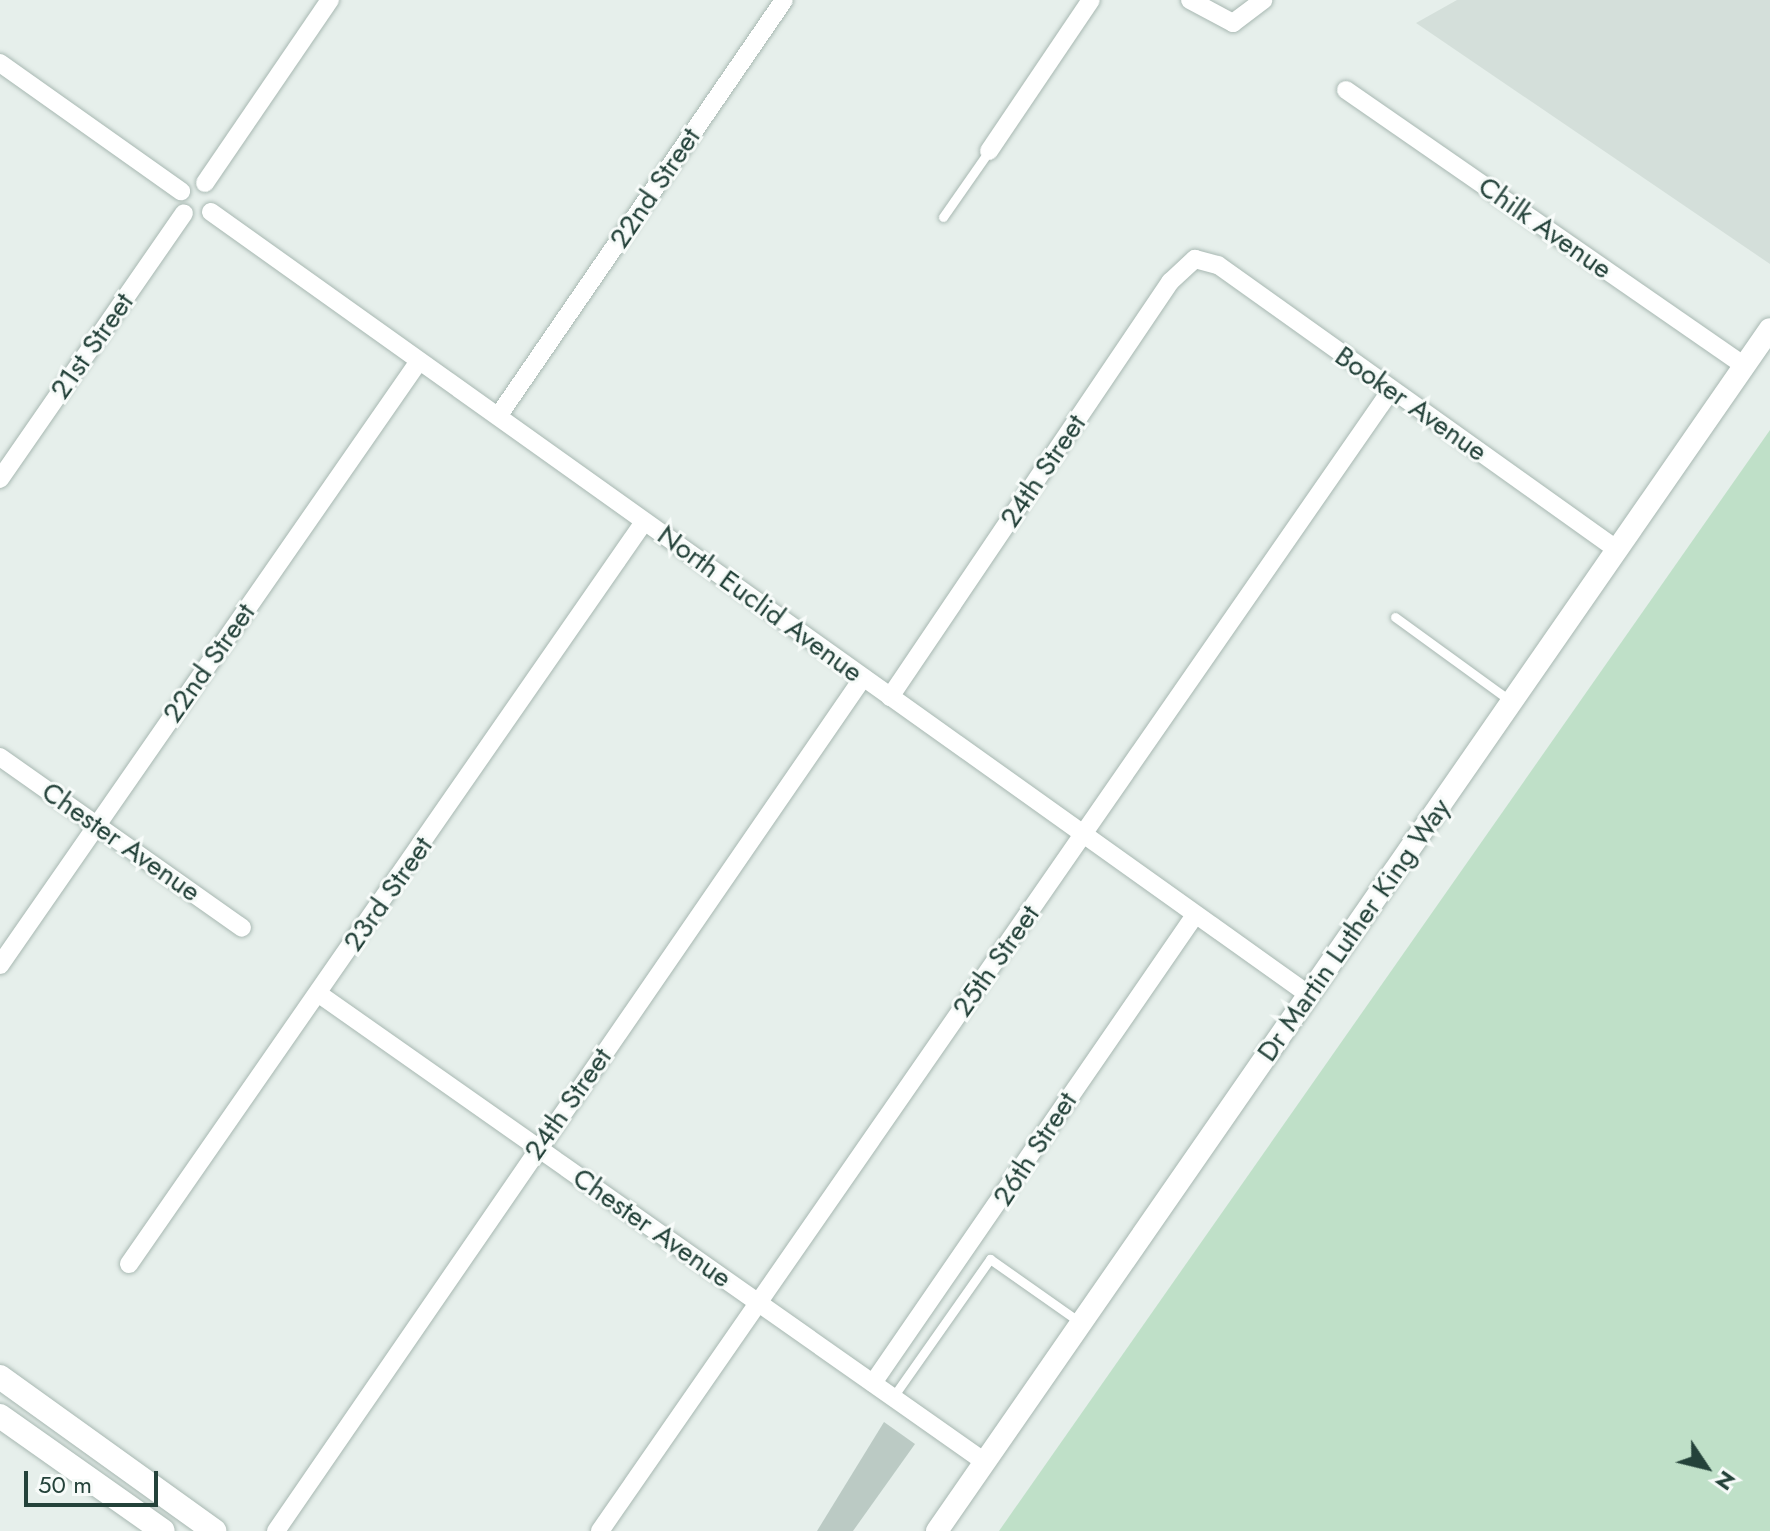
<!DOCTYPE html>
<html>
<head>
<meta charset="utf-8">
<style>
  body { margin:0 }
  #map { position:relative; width:1770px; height:1531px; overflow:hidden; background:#e6efeb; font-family:Jost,sans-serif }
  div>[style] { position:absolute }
  .built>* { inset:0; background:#d4dfda }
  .green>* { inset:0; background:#bfe0c8 }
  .building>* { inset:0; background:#bbcac4 }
  .roads { filter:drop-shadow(0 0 2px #a8b8b2) drop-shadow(0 0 2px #a8b8b2) }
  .service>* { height:9px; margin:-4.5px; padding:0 4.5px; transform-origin:4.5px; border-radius:4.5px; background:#fff }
  .minor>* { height:18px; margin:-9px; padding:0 9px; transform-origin:9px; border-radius:9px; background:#fff }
  .tertiary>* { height:22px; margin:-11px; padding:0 11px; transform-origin:11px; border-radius:11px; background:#fff }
  .secondary>* { height:24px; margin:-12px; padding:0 12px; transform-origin:12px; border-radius:12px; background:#fff }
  span { translate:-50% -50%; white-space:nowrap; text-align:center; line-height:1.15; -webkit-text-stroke:6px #f7fbf9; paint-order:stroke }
  .street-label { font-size:28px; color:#24423a }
  .north { position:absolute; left:1666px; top:1427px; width:80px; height:80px; -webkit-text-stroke:6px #f7fbf9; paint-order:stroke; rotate:125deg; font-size:22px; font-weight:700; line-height:32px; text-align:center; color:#24423a }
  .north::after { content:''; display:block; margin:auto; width:28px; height:36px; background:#24423a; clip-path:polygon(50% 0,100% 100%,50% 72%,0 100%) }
  .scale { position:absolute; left:24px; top:1471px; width:134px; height:36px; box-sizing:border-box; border:4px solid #24423a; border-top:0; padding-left:10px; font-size:24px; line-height:28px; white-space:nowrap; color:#24423a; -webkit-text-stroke:6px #f7fbf9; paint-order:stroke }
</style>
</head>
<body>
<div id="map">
  <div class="built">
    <i style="clip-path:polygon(1457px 0,1770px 0,1770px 264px,1416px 23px)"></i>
  </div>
  <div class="green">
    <i style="clip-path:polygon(1770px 430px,1770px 1531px,999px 1531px)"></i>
  </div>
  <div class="building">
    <i style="clip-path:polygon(884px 1422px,915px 1444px,853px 1531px,817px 1531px)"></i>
  </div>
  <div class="roads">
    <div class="service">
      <i style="left:943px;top:217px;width:80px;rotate:-55.1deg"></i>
      <i style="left:1395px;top:617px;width:145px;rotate:36deg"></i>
      <i style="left:893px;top:1397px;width:169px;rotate:-54.9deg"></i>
      <i style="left:990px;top:1259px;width:111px;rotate:35.1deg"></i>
    </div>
    <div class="minor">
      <i style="left:1190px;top:0;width:49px;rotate:28.1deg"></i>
      <i style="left:1233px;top:23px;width:38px;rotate:-37deg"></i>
      <i style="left:0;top:63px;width:222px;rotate:35.3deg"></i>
      <i style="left:1346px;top:90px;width:484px;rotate:34.7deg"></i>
      <i style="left:989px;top:151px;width:182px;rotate:-56deg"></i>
      <i style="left:205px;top:183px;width:222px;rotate:-55.7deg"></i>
      <i style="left:211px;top:212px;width:1349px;rotate:35.49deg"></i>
      <i style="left:499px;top:415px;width:503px;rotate:-55.52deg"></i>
      <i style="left:0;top:479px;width:323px;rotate:-55.3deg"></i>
      <i style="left:890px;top:697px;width:501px;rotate:-55.99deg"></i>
      <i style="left:1170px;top:282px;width:34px;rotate:-43deg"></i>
      <i style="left:1195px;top:259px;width:24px;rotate:15deg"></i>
      <i style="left:1218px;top:265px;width:491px;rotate:35.5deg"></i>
      <i style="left:0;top:757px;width:296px;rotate:35.2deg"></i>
      <i style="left:0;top:965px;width:735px;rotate:-55.25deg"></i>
      <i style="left:319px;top:994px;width:814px;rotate:35.1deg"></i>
      <i style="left:129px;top:1264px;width:903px;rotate:-55.24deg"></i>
      <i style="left:873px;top:1383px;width:568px;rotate:-55.47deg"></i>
      <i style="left:276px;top:1531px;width:1034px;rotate:-55.48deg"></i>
      <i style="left:600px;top:1531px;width:1388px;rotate:-55.27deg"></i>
    </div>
    <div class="tertiary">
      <i style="left:937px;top:1531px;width:1462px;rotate:-55.28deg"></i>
    </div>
    <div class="secondary">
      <i style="left:0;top:1377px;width:264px;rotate:35.7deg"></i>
      <i style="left:0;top:1416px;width:199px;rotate:35.2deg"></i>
    </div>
  </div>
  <div class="street-label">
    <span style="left:655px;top:188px;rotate:-56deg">22nd Street</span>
    <span style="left:1545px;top:228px;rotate:35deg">Chilk Avenue</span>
    <span style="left:92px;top:346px;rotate:-55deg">21st Street</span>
    <span style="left:1411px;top:404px;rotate:35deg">Booker Avenue</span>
    <span style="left:1043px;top:471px;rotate:-56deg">24th Street</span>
    <span style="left:760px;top:604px;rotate:36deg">North Euclid Avenue</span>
    <span style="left:209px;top:663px;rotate:-55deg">22nd Street</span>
    <span style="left:121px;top:842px;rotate:35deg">Chester Avenue</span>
    <span style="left:388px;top:894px;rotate:-55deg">23rd Street</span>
    <span style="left:1354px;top:930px;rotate:-55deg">Dr Martin Luther King Way</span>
    <span style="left:996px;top:961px;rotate:-55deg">25th Street</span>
    <span style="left:568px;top:1104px;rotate:-55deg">24th Street</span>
    <span style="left:1035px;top:1149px;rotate:-57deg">26th Street</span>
    <span style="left:652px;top:1228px;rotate:35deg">Chester Avenue</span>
  </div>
  <div class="north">N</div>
  <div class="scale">50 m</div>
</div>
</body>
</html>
